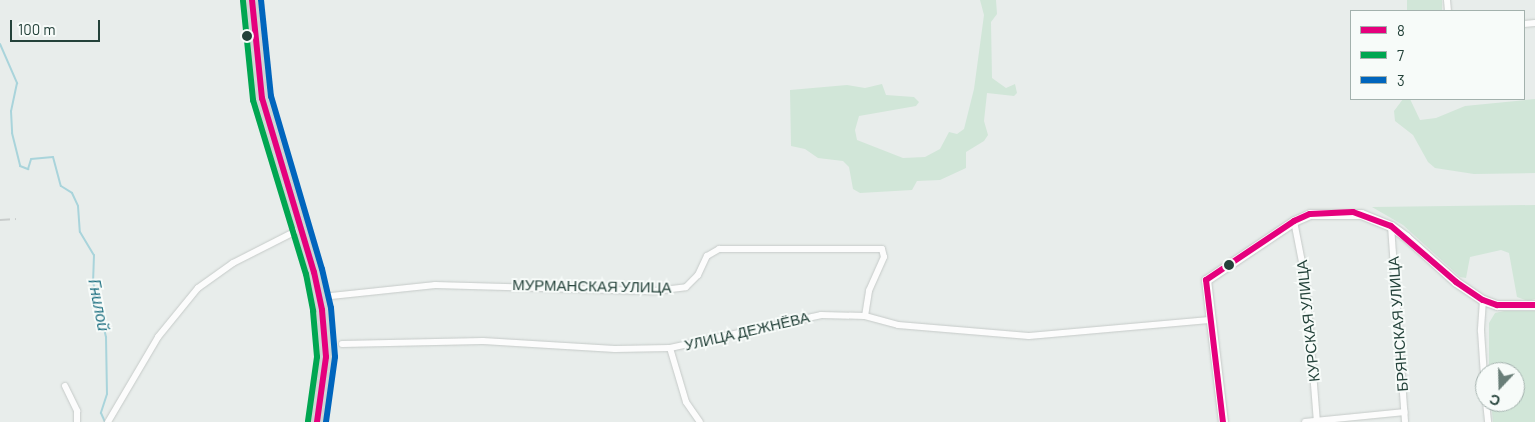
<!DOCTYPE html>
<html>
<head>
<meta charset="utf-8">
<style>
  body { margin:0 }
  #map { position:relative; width:1535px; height:422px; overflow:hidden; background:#e8edeb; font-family:Barlow,sans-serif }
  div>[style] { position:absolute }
  .green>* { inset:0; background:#d1e6d8; transform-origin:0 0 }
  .stream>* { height:2px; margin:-1px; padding:0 1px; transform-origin:1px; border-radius:1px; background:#a9d4db }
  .roads { filter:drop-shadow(0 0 1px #c5cac8) drop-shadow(0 0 1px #c5cac8) }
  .street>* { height:6px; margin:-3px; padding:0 3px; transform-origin:3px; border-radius:3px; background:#fcfcfc }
  .secondary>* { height:9px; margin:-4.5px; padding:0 4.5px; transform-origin:4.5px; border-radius:4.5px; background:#fcfcfc }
  .primary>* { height:10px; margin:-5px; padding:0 5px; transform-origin:5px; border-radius:5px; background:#cfd7d5 }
  .rail>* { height:2px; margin-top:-1px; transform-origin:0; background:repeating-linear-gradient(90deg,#c9cdcc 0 10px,transparent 0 15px) }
  .bus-1>* { height:6px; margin:-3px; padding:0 3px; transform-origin:3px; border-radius:3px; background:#e5007d }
  .bus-2>* { height:6px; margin:-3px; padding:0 3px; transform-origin:3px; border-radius:3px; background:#00a651 }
  .bus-3>* { height:6px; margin:-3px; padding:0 3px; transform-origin:3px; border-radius:3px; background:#0065bd }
  .dots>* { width:14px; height:14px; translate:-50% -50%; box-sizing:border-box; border:2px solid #f7fbf9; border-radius:50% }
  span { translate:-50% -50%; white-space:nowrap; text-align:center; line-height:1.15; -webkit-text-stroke:4px #f7fbf9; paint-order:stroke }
  .street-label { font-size:15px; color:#24423a }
  .water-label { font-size:16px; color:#1c6f80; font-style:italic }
  .legend { position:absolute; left:1350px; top:10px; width:175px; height:90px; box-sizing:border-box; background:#f7fbf9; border:1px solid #a3b1ad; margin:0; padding:6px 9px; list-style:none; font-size:15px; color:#24423a }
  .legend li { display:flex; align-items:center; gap:10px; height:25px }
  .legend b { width:25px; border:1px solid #a3b1ad }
  .north { position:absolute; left:1475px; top:362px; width:50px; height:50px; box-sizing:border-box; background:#f7fbf9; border:1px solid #a3b1ad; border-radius:50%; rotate:201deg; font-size:14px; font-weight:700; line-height:20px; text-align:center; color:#24423a }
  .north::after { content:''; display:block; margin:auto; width:18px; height:22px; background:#697e78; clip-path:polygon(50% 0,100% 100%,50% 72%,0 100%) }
  .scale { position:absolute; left:10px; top:20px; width:90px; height:22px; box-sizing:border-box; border:2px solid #24423a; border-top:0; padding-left:6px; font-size:15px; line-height:18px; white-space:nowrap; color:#24423a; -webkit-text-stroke:4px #f7fbf9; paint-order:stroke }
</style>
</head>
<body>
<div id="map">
  <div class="green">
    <i style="clip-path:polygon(980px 0,996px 0,997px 14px,991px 22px,992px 78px,1006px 88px,1015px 84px,1017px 93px,1014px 96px,987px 93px,984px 121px,988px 135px,984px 141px,966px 152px,966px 168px,940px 180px,917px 181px,912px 190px,860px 193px,853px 189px,849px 167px,843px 161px,818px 158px,805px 149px,791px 146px,790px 90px,847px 85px,865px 88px,882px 84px,886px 95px,914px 97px,919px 102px,916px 106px,859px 116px,855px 130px,857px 140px,903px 158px,925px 157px,940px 149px,949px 132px,957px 134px,964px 129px,974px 89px,984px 15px)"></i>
    <i style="left:1407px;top:0;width:35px;height:11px"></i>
    <i style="clip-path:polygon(1403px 99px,1410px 99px,1420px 120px,1436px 118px,1465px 106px,1535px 99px,1535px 173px,1474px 174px,1435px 168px,1428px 162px,1413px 135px,1395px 121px,1394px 111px)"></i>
    <i style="clip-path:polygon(1535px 205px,1535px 299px,1528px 301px,1517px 297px,1509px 253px,1501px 250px,1470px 257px,1466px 278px,1460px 277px,1403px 225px,1372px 207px)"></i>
    <i style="clip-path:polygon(1504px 311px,1535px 311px,1535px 422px,1493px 422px,1491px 402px,1515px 402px,1515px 372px,1489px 372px,1489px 323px,1495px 313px)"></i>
  </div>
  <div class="stream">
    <i style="left:0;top:44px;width:43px;rotate:66.4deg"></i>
    <i style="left:17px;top:83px;width:29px;rotate:102deg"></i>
    <i style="left:11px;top:111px;width:22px;rotate:87deg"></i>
    <i style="left:12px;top:133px;width:34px;rotate:76deg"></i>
    <i style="left:20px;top:166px;width:9px;rotate:21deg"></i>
    <i style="left:28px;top:169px;width:10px;rotate:-73deg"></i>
    <i style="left:31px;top:159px;width:22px;rotate:-5deg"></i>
    <i style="left:53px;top:157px;width:30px;rotate:75deg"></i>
    <i style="left:61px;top:186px;width:13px;rotate:32deg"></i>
    <i style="left:72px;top:193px;width:14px;rotate:65deg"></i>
    <i style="left:78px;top:206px;width:26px;rotate:86deg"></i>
    <i style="left:80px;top:232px;width:27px;rotate:59deg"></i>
    <i style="left:94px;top:255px;width:27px;rotate:92deg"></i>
    <i style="left:93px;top:282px;width:57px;rotate:76.7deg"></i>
    <i style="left:106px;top:337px;width:57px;rotate:89deg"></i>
    <i style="left:107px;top:394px;width:20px;rotate:108deg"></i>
    <i style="left:101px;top:413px;width:10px;rotate:66deg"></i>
  </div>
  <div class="roads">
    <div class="street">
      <i style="left:1447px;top:0;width:11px;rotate:85deg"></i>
      <i style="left:1524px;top:24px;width:11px;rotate:-5deg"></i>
      <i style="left:1294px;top:221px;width:63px;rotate:79deg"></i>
      <i style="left:1306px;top:283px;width:139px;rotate:85.5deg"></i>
      <i style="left:1391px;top:226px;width:196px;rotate:85.9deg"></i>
      <i style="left:331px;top:296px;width:105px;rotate:-6deg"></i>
      <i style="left:435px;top:285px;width:220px;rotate:1.6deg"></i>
      <i style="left:655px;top:291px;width:31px;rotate:-7deg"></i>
      <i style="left:686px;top:287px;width:17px;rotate:-45deg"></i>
      <i style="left:698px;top:275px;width:21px;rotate:-65deg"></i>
      <i style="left:707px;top:256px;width:14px;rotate:-30deg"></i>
      <i style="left:719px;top:249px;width:163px"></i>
      <i style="left:882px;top:249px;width:8px;rotate:76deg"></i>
      <i style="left:884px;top:257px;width:37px;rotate:114deg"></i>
      <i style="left:869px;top:291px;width:25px;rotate:99deg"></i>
      <i style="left:1483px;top:300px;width:31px;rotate:94deg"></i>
      <i style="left:1481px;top:331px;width:60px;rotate:86.2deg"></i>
      <i style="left:342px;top:344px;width:141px;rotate:-1.2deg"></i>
      <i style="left:483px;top:341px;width:132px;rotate:3.5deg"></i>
      <i style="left:615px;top:349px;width:55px;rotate:-1deg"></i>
      <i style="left:670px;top:348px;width:155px;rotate:-12.3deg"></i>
      <i style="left:821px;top:315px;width:44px;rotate:1.3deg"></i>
      <i style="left:865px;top:316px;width:34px;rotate:15deg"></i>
      <i style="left:898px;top:325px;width:131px;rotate:4.8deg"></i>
      <i style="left:1029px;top:336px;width:181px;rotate:-5.1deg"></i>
      <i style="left:670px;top:348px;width:56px;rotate:73.5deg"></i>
      <i style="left:686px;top:402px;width:24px;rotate:55deg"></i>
      <i style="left:65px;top:386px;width:28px;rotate:64deg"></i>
      <i style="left:77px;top:411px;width:11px;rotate:90deg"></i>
      <i style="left:1486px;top:402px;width:20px;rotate:84deg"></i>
      <i style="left:108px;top:422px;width:99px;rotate:-59.5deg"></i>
      <i style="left:158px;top:337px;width:63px;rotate:-50.8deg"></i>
      <i style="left:198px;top:288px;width:43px;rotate:-35.5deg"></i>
      <i style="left:233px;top:263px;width:71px;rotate:-26.9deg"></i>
      <i style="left:1305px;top:422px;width:100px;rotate:-5.7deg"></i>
    </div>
    <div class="secondary">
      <i style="left:1223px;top:422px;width:143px;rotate:-96.8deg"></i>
      <i style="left:1206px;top:280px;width:106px;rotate:-33.8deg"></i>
      <i style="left:1294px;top:221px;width:17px;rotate:-24deg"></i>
      <i style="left:1310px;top:214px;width:51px"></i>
      <i style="left:1361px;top:214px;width:32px;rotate:22deg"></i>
      <i style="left:1391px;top:226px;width:19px;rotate:36deg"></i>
      <i style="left:1406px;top:237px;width:67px;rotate:42deg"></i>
      <i style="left:1456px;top:282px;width:32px;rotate:34deg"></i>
      <i style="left:1483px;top:300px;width:15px;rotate:20deg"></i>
      <i style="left:1497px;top:305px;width:38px"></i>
    </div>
    <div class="primary">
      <i style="left:252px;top:0;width:99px;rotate:84.2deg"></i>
      <i style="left:262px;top:98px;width:182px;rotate:73.4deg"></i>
      <i style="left:314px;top:272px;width:39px;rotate:78deg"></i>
      <i style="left:322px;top:310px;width:47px;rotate:85.1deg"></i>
      <i style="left:326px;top:357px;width:66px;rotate:97.9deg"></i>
    </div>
  </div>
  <div class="rail">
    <i style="left:0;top:220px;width:16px;rotate:-4deg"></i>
  </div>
  <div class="bus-1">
    <i style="left:252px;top:0;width:99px;rotate:84.2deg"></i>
    <i style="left:262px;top:98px;width:182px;rotate:73.4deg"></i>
    <i style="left:314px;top:272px;width:39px;rotate:78deg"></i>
    <i style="left:322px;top:310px;width:47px;rotate:85.1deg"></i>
    <i style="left:326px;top:357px;width:66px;rotate:97.9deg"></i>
    <i style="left:1206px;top:280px;width:106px;rotate:-33.8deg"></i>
    <i style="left:1294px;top:221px;width:17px;rotate:-24deg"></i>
    <i style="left:1310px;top:214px;width:43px;rotate:-2.7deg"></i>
    <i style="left:1353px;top:212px;width:40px;rotate:20.2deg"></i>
    <i style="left:1391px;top:226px;width:86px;rotate:40.7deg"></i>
    <i style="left:1456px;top:282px;width:32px;rotate:34deg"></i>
    <i style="left:1483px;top:300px;width:15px;rotate:20deg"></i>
    <i style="left:1497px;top:305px;width:38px"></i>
    <i style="left:1206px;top:280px;width:143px;rotate:83.2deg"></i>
  </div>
  <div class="bus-2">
    <i style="left:243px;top:1px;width:100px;rotate:84.2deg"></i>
    <i style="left:253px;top:100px;width:182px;rotate:73.1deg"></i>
    <i style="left:306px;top:274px;width:38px;rotate:79deg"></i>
    <i style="left:313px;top:311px;width:46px;rotate:85deg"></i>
    <i style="left:317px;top:357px;width:65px;rotate:98deg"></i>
  </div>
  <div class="bus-3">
    <i style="left:261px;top:0;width:97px;rotate:84.1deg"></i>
    <i style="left:271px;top:96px;width:180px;rotate:73.6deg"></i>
    <i style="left:322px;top:269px;width:40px;rotate:77deg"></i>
    <i style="left:331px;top:308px;width:49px;rotate:85.3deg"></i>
    <i style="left:335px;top:357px;width:66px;rotate:97.9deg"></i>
  </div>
  <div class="dots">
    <i style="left:247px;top:36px;background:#24423a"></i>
    <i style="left:1229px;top:265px;background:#24423a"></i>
  </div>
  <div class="street-label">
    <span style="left:592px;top:286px;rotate:1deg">МУРМАНСКАЯ УЛИЦА</span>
    <span style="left:1308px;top:321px;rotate:-96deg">КУРСКАЯ УЛИЦА</span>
    <span style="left:1398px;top:324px;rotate:-94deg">БРЯНСКАЯ УЛИЦА</span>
    <span style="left:747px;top:331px;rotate:-13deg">УЛИЦА ДЕЖНЁВА</span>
  </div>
  <div class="water-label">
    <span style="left:99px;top:305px;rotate:79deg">Гнилой</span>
  </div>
  <ul class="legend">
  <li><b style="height:6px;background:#e5007d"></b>8</li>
  <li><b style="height:6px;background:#00a651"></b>7</li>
  <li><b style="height:6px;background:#0065bd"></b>3</li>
  </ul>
  <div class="north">С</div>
  <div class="scale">100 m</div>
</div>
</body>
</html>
